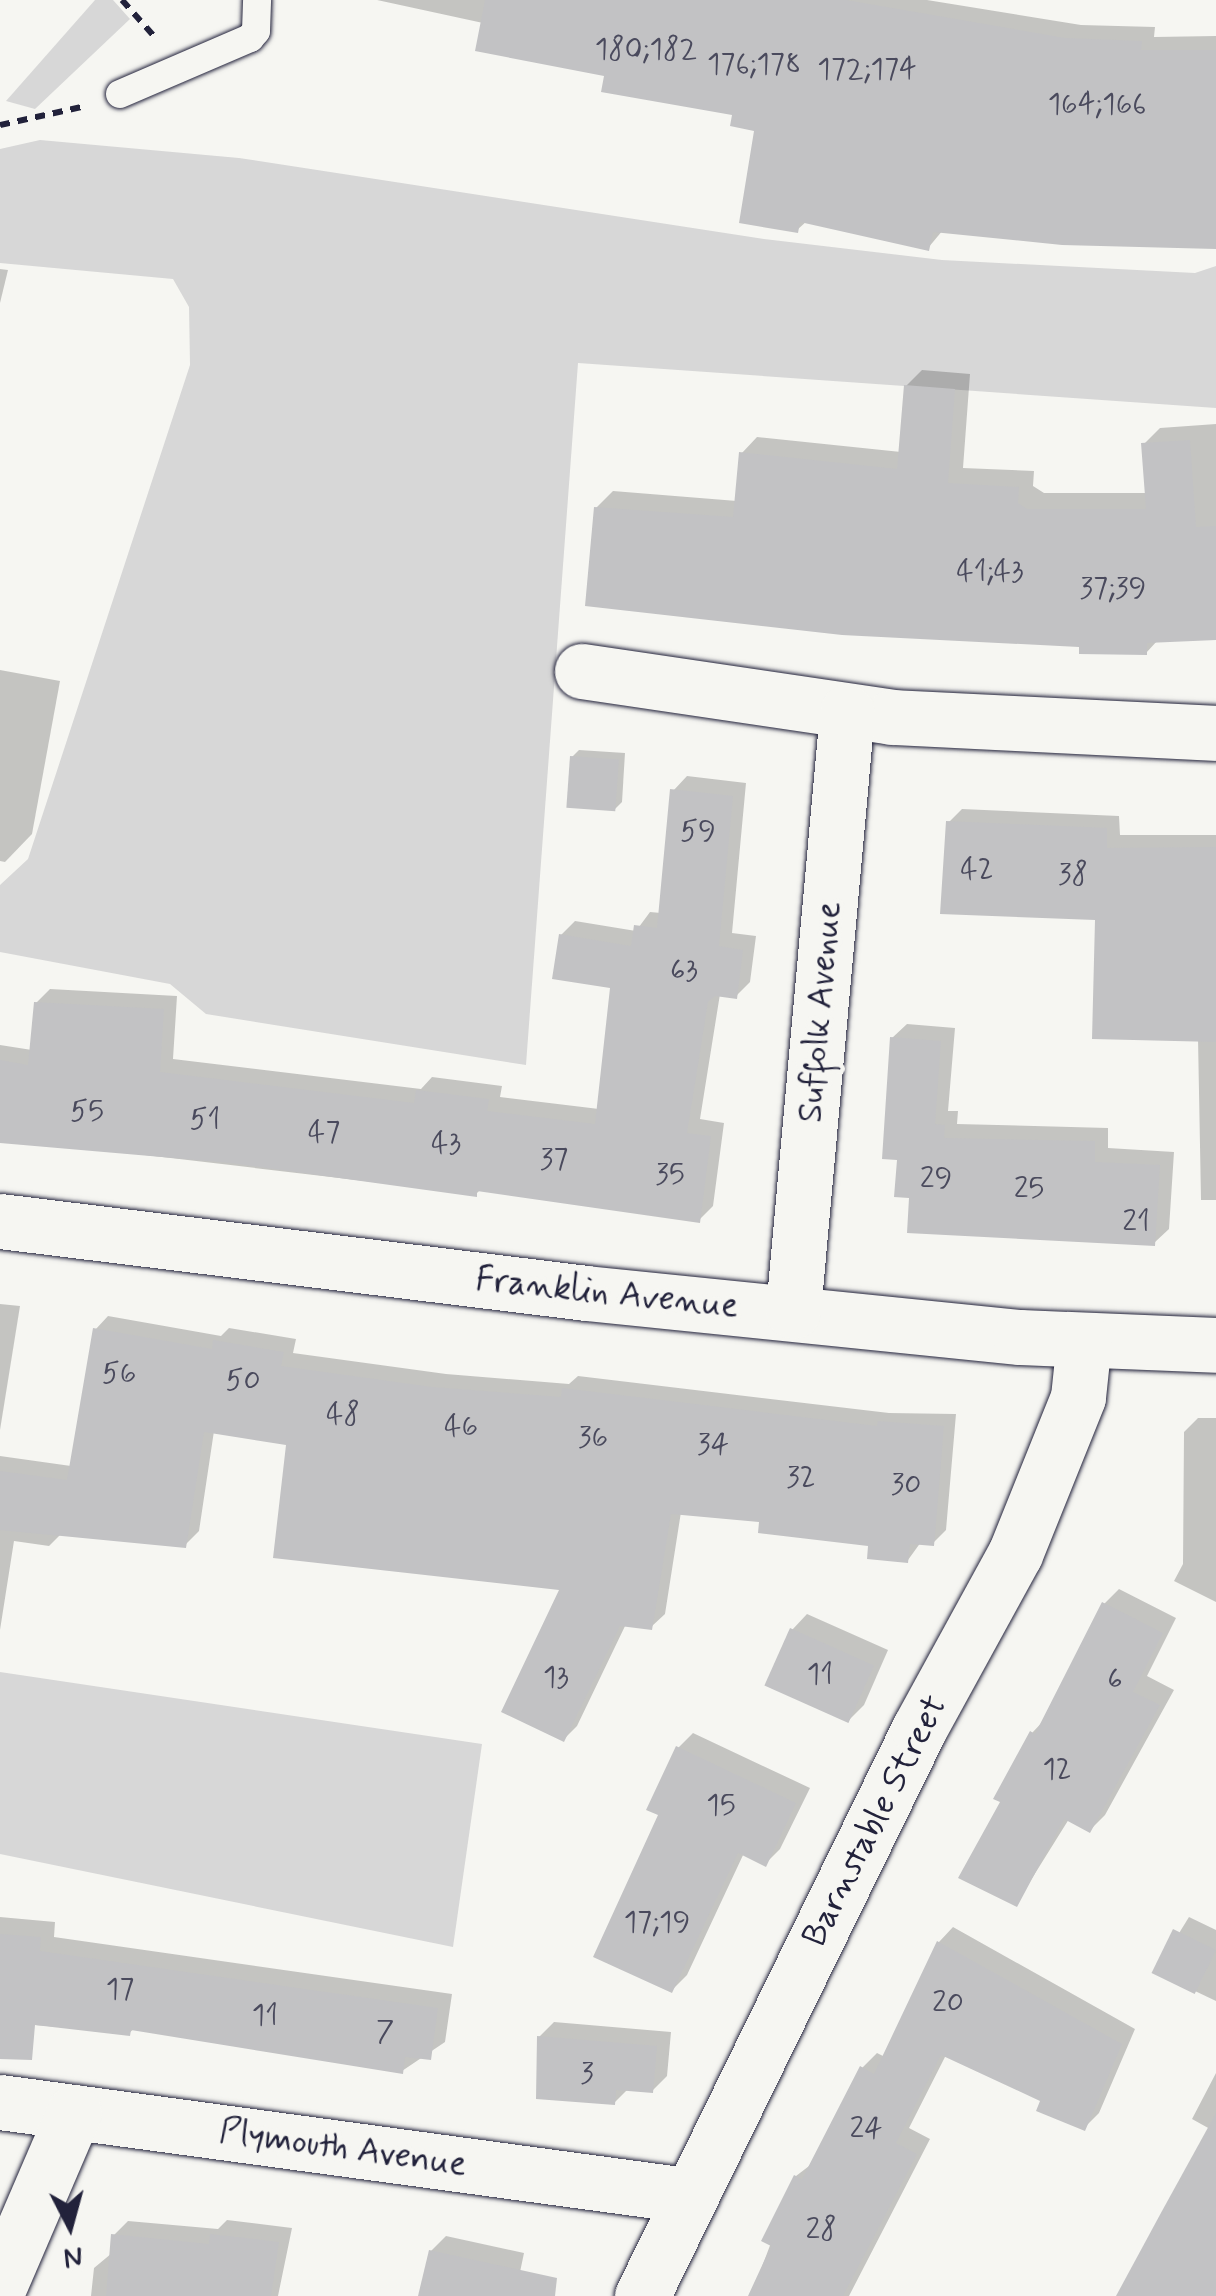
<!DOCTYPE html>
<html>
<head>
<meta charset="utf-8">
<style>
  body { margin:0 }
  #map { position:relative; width:1216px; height:2296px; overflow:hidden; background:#f6f6f2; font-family:Mynerve,sans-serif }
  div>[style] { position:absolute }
  .green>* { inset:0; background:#d7d7d7 }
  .shadow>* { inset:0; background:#0003 }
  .building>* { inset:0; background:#c2c2c4; transform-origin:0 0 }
  .path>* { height:6px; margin-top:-3px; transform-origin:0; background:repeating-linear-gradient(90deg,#22223b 0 10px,transparent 0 18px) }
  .roads { filter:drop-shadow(0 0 2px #22223b) drop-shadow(0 0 2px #22223b) }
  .service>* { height:28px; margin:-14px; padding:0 14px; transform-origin:14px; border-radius:14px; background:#f6f6f2 }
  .minor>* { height:55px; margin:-27.5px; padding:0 27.5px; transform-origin:27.5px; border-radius:27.5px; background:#f6f6f2 }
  span { translate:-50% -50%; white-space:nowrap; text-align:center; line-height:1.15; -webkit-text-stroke:9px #f6f6f2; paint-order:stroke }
  .number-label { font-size:30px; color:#4a4a5d }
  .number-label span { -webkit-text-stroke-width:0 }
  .street-label { font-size:35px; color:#22223b }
  .north { position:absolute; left:20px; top:2176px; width:100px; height:100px; -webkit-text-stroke:8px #f6f6f2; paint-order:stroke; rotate:174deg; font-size:28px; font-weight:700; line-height:40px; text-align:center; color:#22223b }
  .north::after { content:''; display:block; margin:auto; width:35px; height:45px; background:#22223b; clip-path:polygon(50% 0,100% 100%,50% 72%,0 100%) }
</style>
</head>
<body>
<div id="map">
  <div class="green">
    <i style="clip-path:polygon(95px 0,113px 0,130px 19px,35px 109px,6px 101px)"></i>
    <i style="clip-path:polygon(40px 140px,239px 158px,764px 239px,942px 260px,1195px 273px,1216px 266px,1216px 408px,578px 363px,526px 1065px,206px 1014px,170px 984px,0 952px,0 885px,28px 859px,190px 365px,189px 307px,173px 279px,0 263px,0 149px)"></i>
    <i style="clip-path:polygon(0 1672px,482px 1744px,453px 1947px,0 1854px)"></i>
  </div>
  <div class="shadow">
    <i style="clip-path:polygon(377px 0,927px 0,1081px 25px,1155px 27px,1154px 37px,1216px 36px,1216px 244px,943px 230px,928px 248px,807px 221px,797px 230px,757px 129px,735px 113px,607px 74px,483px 23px)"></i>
    <i style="clip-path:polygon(0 269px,8px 270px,0 303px)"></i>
    <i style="clip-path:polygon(922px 370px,970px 374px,963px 468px,1034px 471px,1033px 486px,1044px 493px,1147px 493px,1144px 444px,1160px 428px,1216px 424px,1216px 638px,1158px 640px,1146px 653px,1082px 645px,596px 508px,613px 491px,737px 501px,741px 454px,757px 437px,901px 452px,906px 386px)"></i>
    <i style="clip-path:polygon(0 670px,60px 681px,32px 834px,5px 862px,0 861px)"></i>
    <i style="clip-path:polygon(579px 750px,625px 753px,622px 802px,615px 809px,572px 757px)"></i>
    <i style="clip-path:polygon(687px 776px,746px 783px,732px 933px,756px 936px,750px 982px,736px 996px,720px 994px,700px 1119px,724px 1123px,713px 1206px,699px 1220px,481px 1189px,476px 1194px,0 1138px,0 1045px,32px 1050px,36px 1003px,50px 989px,177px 996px,173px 1059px,421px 1089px,432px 1077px,502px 1086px,500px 1097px,599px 1109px,613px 986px,561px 935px,575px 921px,636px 931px,650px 912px,661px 913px,673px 791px)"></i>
    <i style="clip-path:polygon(962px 809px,1119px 816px,1120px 835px,1216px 835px,1216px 1200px,1201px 1200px,1198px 1039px,1098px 918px,948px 823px)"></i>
    <i style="clip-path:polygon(907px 1024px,955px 1028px,948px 1111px,958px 1111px,957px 1124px,1108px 1128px,1108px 1148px,1174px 1152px,1169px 1229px,1154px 1243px,911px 1196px,900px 1158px,892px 1038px)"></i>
    <i style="clip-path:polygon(0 1304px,20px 1306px,0 1430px)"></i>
    <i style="clip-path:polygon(108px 1316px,221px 1336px,229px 1328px,296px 1339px,293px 1353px,446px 1374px,569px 1384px,578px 1376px,889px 1413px,956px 1414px,946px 1530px,933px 1543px,921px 1542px,908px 1560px,871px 1543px,762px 1520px,681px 1512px,665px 1614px,651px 1627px,626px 1624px,577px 1726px,564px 1739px,563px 1588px,289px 1443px,214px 1431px,199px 1531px,185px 1545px,64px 1531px,49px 1546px,14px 1541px,0 1630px,0 1456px,71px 1466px,95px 1330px)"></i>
    <i style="clip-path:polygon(1198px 1418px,1216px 1418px,1216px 1602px,1174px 1581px,1183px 1564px,1184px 1432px)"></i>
    <i style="clip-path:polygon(1119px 1589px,1176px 1618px,1147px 1676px,1174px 1690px,1105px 1815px,1090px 1830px,1069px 1819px,1016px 1904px,1003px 1801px,1032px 1733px,1046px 1718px,1104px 1604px)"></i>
    <i style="clip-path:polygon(807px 1614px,888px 1650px,864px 1705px,849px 1720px,792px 1630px)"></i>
    <i style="clip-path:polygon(693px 1733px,810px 1788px,780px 1849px,765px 1864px,744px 1853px,687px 1975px,672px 1990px,661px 1814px,678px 1748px)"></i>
    <i style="clip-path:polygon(0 1917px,55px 1922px,54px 1937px,452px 1994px,445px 2042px,402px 2071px,135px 2028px,129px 2033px,0 2022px)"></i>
    <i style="clip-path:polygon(1189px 1917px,1216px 1930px,1216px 2001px,1155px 1972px)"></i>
    <i style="clip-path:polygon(953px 1927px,1135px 2029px,1099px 2113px,1084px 2128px,1044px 2100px,946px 2055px,909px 2128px,930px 2139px,849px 2296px,751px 2296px,796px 2176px,813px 2163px,862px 2068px,877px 2053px,885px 2057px,939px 1942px)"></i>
    <i style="clip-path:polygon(554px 2022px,671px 2032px,667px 2076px,652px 2091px,628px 2089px,614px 2103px,539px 2037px)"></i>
    <i style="clip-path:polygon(1216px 2073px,1216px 2296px,1119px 2296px,1210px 2129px,1192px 2119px)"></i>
    <i style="clip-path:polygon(227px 2220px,292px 2228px,278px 2296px,91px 2296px,94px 2268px,112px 2253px,114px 2235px,128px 2221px,218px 2229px)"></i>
    <i style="clip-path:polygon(446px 2236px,524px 2253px,515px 2296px,421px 2296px,431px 2251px)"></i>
  </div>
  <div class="building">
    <i style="clip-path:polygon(485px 0,846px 0,1065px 38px,1142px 41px,1141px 50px,1216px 50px,1216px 249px,1062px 245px,933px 232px,929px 251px,800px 222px,798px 233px,739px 223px,754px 131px,730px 126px,732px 115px,601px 92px,604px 76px,475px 51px)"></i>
    <i style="clip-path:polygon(904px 385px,955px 389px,948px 483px,1019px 487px,1018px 503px,1027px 509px,1146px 509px,1141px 443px,1190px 440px,1196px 527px,1216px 526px,1216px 640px,1147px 643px,1147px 655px,1079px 654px,1079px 647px,842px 635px,585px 606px,594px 507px,733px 517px,739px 452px,897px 469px)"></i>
    <i style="left:570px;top:756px;width:49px;height:52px;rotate:4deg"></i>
    <i style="clip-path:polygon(670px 789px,733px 796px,719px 946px,743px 950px,737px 999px,715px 996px,708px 1002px,687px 1133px,711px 1136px,700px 1223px,477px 1191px,477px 1197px,231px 1163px,0 1143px,0 1060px,28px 1065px,34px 1002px,164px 1009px,160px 1072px,414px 1103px,416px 1090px,489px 1099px,487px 1111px,595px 1124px,610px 988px,552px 979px,559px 934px,631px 946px,634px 925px,657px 928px)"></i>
    <i style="clip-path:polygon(946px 821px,1107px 828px,1107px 848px,1216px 847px,1216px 1042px,1092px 1039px,1095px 920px,940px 914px)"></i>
    <i style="clip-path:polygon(890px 1037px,941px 1041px,935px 1124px,945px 1125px,944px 1138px,1095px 1141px,1095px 1162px,1160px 1165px,1155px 1246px,907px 1233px,909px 1198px,894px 1197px,897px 1160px,882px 1159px)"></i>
    <i style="clip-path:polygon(93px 1328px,212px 1349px,213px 1340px,284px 1352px,281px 1366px,432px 1387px,561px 1397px,562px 1388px,877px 1426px,878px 1421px,944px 1426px,934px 1546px,910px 1544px,908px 1563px,867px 1559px,868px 1546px,758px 1533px,759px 1522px,671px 1514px,652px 1630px,620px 1626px,564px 1742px,501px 1712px,559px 1590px,273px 1558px,286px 1445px,204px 1432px,186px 1548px,0 1530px,0 1471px,67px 1480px)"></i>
    <i style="clip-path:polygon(1102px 1602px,1163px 1633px,1133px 1692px,1160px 1705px,1090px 1833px,1064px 1819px,1017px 1907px,958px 1878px,1000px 1802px,993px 1799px,1030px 1731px,1035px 1734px)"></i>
    <i style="left:790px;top:1628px;width:92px;height:63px;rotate:24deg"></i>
    <i style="clip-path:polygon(676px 1746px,796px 1803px,766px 1867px,738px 1853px,672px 1993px,593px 1957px,658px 1815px,646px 1810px)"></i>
    <i style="left:1173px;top:1929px;width:48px;height:49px;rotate:26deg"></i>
    <i style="clip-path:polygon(0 1934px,41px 1937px,40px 1951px,438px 2008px,431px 2060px,405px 2057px,403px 2074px,131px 2030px,130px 2036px,35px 2025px,32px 2060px,0 2059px)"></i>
    <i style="clip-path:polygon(937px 1941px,1122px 2044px,1085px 2131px,1036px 2111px,1040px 2101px,941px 2055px,896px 2143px,917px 2154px,843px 2296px,748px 2296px,771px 2246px,761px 2241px,794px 2175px,802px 2179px,860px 2066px,874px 2074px)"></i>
    <i style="clip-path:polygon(537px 2036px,657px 2046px,653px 2093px,616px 2090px,615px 2105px,536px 2099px)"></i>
    <i style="clip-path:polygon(1216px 2113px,1216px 2296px,1116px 2296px,1162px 2211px)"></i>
    <i style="clip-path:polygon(111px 2234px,209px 2244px,210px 2234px,279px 2242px,271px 2296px,106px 2296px)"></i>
    <i style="clip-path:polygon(429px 2250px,557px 2278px,555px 2296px,418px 2296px)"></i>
  </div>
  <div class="path">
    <i style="left:122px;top:0;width:48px;rotate:48.4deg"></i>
    <i style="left:0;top:125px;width:88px;rotate:-12.5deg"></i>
  </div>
  <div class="roads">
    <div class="service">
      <i style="left:120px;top:94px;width:142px;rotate:-23.3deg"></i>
      <i style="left:250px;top:38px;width:9px;rotate:-49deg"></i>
      <i style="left:256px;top:31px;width:31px;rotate:-88deg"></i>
    </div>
    <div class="minor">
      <i style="left:582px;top:671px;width:313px;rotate:8.4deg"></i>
      <i style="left:892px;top:717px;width:324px;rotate:2.8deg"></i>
      <i style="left:0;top:1221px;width:590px;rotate:7deg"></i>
      <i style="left:586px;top:1293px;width:436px;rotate:5.8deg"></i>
      <i style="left:1020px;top:1337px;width:196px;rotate:2.3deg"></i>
      <i style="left:793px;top:1311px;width:601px;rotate:-84.85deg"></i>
      <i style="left:0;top:2102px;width:692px;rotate:7.72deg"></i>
      <i style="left:0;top:2284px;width:187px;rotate:-66.7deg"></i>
      <i style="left:642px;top:2296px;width:631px;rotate:-63.96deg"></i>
      <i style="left:919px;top:1729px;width:200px;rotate:-61.3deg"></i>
      <i style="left:1015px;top:1554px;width:169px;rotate:-68.1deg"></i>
      <i style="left:1078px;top:1397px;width:57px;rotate:-84deg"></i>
    </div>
  </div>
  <div class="number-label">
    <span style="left:646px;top:50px">180;182</span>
    <span style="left:754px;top:65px">176;178</span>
    <span style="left:867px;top:70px">172;174</span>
    <span style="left:1097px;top:105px">164;166</span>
    <span style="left:990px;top:572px">41;43</span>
    <span style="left:1113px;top:589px">37;39</span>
    <span style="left:698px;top:832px">59</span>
    <span style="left:977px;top:870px">42</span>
    <span style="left:1073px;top:875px">38</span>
    <span style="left:684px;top:971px">63</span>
    <span style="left:87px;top:1112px">55</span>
    <span style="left:205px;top:1120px">51</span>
    <span style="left:324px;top:1133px">47</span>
    <span style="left:446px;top:1144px">43</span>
    <span style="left:554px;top:1160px">37</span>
    <span style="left:670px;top:1175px">35</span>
    <span style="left:936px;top:1179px">29</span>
    <span style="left:1029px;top:1189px">25</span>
    <span style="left:1136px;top:1222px">21</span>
    <span style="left:119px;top:1374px">56</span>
    <span style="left:243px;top:1381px">50</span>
    <span style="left:343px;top:1415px">48</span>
    <span style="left:461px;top:1427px">46</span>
    <span style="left:593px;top:1438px">36</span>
    <span style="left:713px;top:1445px">34</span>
    <span style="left:801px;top:1478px">32</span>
    <span style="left:906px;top:1485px">30</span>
    <span style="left:820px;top:1675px">11</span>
    <span style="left:556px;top:1678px">13</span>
    <span style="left:1115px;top:1680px">6</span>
    <span style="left:1057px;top:1770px">12</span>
    <span style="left:721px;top:1806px">15</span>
    <span style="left:657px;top:1923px">17;19</span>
    <span style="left:120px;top:1990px">17</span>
    <span style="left:948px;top:2003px">20</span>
    <span style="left:265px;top:2016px">11</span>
    <span style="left:385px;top:2032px">7</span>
    <span style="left:587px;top:2074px">3</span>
    <span style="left:866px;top:2129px">24</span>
    <span style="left:821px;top:2230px">28</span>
  </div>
  <div class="street-label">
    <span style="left:820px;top:1012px;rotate:-85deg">Suffolk Avenue</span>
    <span style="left:607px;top:1293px;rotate:6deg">Franklin Avenue</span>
    <span style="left:875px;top:1821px;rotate:-63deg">Barnstable Street</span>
    <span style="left:343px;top:2148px;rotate:8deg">Plymouth Avenue</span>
  </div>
  <div class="north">N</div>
</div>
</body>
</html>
